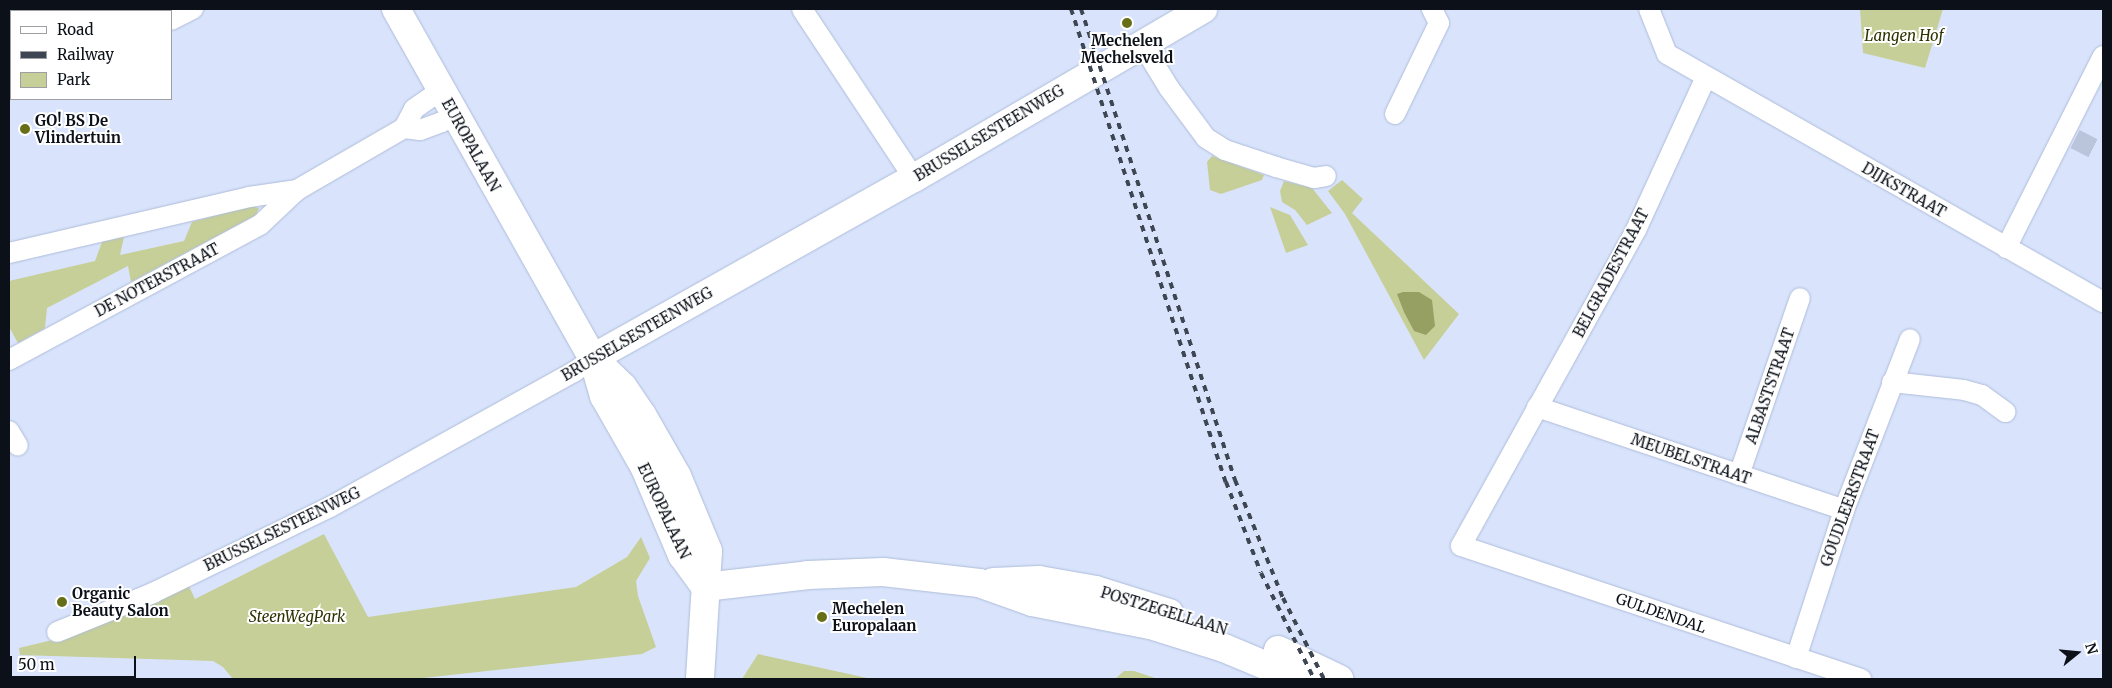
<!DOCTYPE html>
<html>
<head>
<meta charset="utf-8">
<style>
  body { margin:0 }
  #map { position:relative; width:2112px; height:688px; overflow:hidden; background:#d9e4fc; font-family:Merriweather,serif }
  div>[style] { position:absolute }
  .green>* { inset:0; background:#c6cf97 }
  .water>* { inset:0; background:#97a063 }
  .street-tunnel>* { height:20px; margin-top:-10px; transform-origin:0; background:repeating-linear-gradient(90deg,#bac4da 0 20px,transparent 0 30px) }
  .roads { filter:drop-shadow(0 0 1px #afbcd9) drop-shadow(0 0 1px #afbcd9) }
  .street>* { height:20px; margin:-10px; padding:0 10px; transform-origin:10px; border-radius:10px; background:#fff }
  .secondary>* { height:28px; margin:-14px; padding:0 14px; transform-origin:14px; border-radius:14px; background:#fff }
  .rail>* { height:4px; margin-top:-2px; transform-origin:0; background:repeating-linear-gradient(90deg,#3f4653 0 6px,transparent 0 12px) }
  .dots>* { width:14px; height:14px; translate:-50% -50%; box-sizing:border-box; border:2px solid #fff; border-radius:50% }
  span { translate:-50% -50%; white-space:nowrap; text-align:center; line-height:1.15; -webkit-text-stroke:4px #fff; paint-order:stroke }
  .park-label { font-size:15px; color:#2d3200; font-style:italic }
  .poi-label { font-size:15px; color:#0b1019; font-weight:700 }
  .left { translate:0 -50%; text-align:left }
  .street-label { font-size:15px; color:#0b1019 }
  .frame { position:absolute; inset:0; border:10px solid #0b1019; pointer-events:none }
  .legend { position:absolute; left:10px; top:10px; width:162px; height:90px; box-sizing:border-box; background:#fff; border:1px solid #9d9fa3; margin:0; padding:6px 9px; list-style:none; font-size:15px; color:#0b1019 }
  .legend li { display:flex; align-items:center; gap:10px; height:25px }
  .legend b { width:25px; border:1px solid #9d9fa3 }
  .north { position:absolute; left:2052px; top:628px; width:50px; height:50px; -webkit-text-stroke:4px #fff; paint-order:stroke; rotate:73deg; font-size:14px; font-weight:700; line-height:20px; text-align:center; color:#0b1019 }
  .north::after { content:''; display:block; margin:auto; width:18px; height:22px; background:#0b1019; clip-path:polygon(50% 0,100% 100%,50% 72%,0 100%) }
  .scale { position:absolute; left:10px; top:656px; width:126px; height:22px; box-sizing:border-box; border:2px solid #0b1019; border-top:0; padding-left:6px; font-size:15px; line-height:18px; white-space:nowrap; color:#0b1019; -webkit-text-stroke:4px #fff; paint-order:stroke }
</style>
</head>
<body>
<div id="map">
  <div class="green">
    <i style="clip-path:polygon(1860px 9px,1943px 9px,1925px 68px,1863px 53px)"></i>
    <i style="clip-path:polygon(1212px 156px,1264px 175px,1262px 180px,1221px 194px,1210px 190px,1207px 162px)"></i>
    <i style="clip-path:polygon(1342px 180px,1363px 199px,1352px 213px,1459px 314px,1424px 360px,1345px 214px,1328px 191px)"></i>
    <i style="clip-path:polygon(1284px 181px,1312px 188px,1332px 213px,1307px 225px,1295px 210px,1282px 202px,1280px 191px)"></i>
    <i style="clip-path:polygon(251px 206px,259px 208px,256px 215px,131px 282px,128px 266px,47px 308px,45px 328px,18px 343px,9px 327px,9px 281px,95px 261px,102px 242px,124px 237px,120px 255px,184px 241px,192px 222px)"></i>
    <i style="clip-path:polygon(1270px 207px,1290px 215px,1308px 245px,1286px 253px)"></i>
    <i style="clip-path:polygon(324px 534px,368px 617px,576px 587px,627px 557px,641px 537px,650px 558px,636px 581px,638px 596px,656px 647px,642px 654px,414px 679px,233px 679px,223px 667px,213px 661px,20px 655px,19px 648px,69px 636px,187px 582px,195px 599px)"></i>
    <i style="clip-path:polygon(758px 654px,872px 679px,742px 679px)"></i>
    <i style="clip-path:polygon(1124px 671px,1134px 671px,1158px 679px,1115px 679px)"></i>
  </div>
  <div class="water">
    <i style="clip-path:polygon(1403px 292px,1419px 292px,1432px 300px,1435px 326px,1426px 335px,1414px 331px,1404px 312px,1397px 294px)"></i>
  </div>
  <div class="street-tunnel">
    <i style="left:2075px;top:139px;width:27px;rotate:27deg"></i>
  </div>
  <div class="roads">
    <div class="street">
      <i style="left:802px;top:9px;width:203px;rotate:56.5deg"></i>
      <i style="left:1649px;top:9px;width:48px;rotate:68.2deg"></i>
      <i style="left:1667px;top:54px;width:502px;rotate:29.63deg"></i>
      <i style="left:171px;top:20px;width:25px;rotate:-27deg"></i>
      <i style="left:1142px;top:44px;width:52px;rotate:58.5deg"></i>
      <i style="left:1169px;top:88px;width:62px;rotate:53.5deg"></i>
      <i style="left:1206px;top:138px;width:22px;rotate:32deg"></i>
      <i style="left:1225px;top:150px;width:54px;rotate:18.4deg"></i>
      <i style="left:1276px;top:167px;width:40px;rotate:16deg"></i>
      <i style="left:1314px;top:178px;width:12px;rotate:-9deg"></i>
      <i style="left:9px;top:48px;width:3px;rotate:45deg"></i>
      <i style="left:1706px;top:77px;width:168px;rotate:114.6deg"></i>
      <i style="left:1636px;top:230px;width:361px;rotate:119deg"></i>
      <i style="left:1461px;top:546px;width:422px;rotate:18.4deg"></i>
      <i style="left:1395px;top:114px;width:101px;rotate:-64.2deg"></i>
      <i style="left:1439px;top:23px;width:16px;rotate:-117deg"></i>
      <i style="left:404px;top:128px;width:16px;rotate:7deg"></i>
      <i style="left:420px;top:130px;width:23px;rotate:-20deg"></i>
      <i style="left:442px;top:122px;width:14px;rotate:-34deg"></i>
      <i style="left:2006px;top:248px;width:215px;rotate:-63.2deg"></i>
      <i style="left:9px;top:253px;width:246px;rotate:-13.1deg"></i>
      <i style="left:249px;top:197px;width:49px;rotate:-8.3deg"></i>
      <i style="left:9px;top:360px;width:285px;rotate:-28.3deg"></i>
      <i style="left:260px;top:225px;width:51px;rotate:-43.4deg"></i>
      <i style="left:297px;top:190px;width:124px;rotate:-30.1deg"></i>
      <i style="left:404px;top:128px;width:21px;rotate:-62deg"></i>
      <i style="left:414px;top:109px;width:33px;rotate:-35deg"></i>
      <i style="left:1892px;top:382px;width:72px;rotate:6.3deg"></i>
      <i style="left:1964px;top:390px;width:19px;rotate:16deg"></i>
      <i style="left:1982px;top:395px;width:29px;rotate:36deg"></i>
      <i style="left:1537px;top:407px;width:324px;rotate:18.5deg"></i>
      <i style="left:9px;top:431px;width:17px;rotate:59deg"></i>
      <i style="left:1739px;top:475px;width:187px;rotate:-71deg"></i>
      <i style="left:57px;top:632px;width:104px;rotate:-22.1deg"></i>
      <i style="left:153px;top:593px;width:197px;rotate:-25.9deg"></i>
      <i style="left:330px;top:507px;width:279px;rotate:-29deg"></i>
      <i style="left:574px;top:372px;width:24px;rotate:-36deg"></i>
      <i style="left:1796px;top:658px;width:156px;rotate:-72deg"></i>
      <i style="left:1844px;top:510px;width:183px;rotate:-68.9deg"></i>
    </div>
    <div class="secondary">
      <i style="left:396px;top:9px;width:401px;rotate:60.6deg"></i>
      <i style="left:593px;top:358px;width:40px;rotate:74deg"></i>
      <i style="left:604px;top:396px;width:83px;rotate:60.3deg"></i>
      <i style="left:645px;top:468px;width:95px;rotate:67deg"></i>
      <i style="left:682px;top:555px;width:39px;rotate:54deg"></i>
      <i style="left:593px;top:358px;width:368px;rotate:-29.3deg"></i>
      <i style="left:914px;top:178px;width:335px;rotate:-30.3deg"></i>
      <i style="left:594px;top:359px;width:40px;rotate:44deg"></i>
      <i style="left:623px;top:387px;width:34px;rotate:56deg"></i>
      <i style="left:642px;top:415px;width:70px;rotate:60.2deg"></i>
      <i style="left:677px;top:476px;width:81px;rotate:67.5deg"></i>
      <i style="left:708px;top:551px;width:128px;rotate:93.6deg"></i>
      <i style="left:993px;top:582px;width:46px;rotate:-2.5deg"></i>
      <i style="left:1039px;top:580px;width:58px;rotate:10deg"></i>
      <i style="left:1096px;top:590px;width:77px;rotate:17.5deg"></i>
      <i style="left:705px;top:587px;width:104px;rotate:-6.6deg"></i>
      <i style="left:808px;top:575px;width:75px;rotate:-2.3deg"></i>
      <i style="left:883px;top:572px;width:97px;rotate:6.5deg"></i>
      <i style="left:979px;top:583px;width:56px;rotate:19.7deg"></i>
      <i style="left:1032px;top:602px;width:120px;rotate:11deg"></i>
      <i style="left:1150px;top:625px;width:77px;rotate:17.3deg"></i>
      <i style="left:1224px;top:648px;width:80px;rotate:22.7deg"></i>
      <i style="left:1278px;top:650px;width:68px;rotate:25.4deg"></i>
    </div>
  </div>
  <div class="rail">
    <i style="left:1071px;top:9px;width:498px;rotate:71.9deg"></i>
    <i style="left:1226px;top:482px;width:97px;rotate:69deg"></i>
    <i style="left:1261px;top:573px;width:119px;rotate:63.4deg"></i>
    <i style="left:1081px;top:9px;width:496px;rotate:71.9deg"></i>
    <i style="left:1235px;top:480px;width:127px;rotate:67.9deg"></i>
    <i style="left:1283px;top:598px;width:91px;rotate:63.2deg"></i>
  </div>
  <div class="dots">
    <i style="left:1127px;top:23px;background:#666f17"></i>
    <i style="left:25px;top:129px;background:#666f17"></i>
    <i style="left:62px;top:602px;background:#666f17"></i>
    <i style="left:822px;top:617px;background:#666f17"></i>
  </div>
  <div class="park-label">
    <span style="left:1904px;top:36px">Langen Hof</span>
    <span style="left:297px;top:617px">SteenWegPark</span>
  </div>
  <div class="poi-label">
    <span style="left:1127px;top:49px">Mechelen<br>Mechelsveld</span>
    <span class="left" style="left:35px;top:129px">GO! BS De<br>Vlindertuin</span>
    <span class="left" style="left:72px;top:602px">Organic<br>Beauty Salon</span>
    <span class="left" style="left:832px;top:617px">Mechelen<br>Europalaan</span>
  </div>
  <div class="street-label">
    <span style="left:989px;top:133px;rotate:-31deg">BRUSSELSESTEENWEG</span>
    <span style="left:471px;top:145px;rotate:61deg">EUROPALAAN</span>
    <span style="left:1904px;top:190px;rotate:30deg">DIJKSTRAAT</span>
    <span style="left:1611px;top:273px;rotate:-62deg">BELGRADESTRAAT</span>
    <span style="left:157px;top:280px;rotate:-28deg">DE NOTERSTRAAT</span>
    <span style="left:637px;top:334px;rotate:-30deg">BRUSSELSESTEENWEG</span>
    <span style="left:1770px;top:386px;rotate:-71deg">ALBASTSTRAAT</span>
    <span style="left:1691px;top:459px;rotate:19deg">MEUBELSTRAAT</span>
    <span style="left:1850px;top:498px;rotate:-70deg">GOUDLEERSTRAAT</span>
    <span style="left:664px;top:511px;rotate:65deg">EUROPALAAN</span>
    <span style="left:282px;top:529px;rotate:-26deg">BRUSSELSESTEENWEG</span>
    <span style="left:1164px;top:611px;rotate:17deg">POSTZEGELLAAN</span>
    <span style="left:1661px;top:613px;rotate:19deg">GULDENDAL</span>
  </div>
  <div class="frame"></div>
  <ul class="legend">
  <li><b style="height:6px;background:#fff"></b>Road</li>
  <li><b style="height:6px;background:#3f4653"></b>Railway</li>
  <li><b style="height:14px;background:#c6cf97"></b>Park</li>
  </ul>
  <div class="north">N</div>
  <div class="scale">50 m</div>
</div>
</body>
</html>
